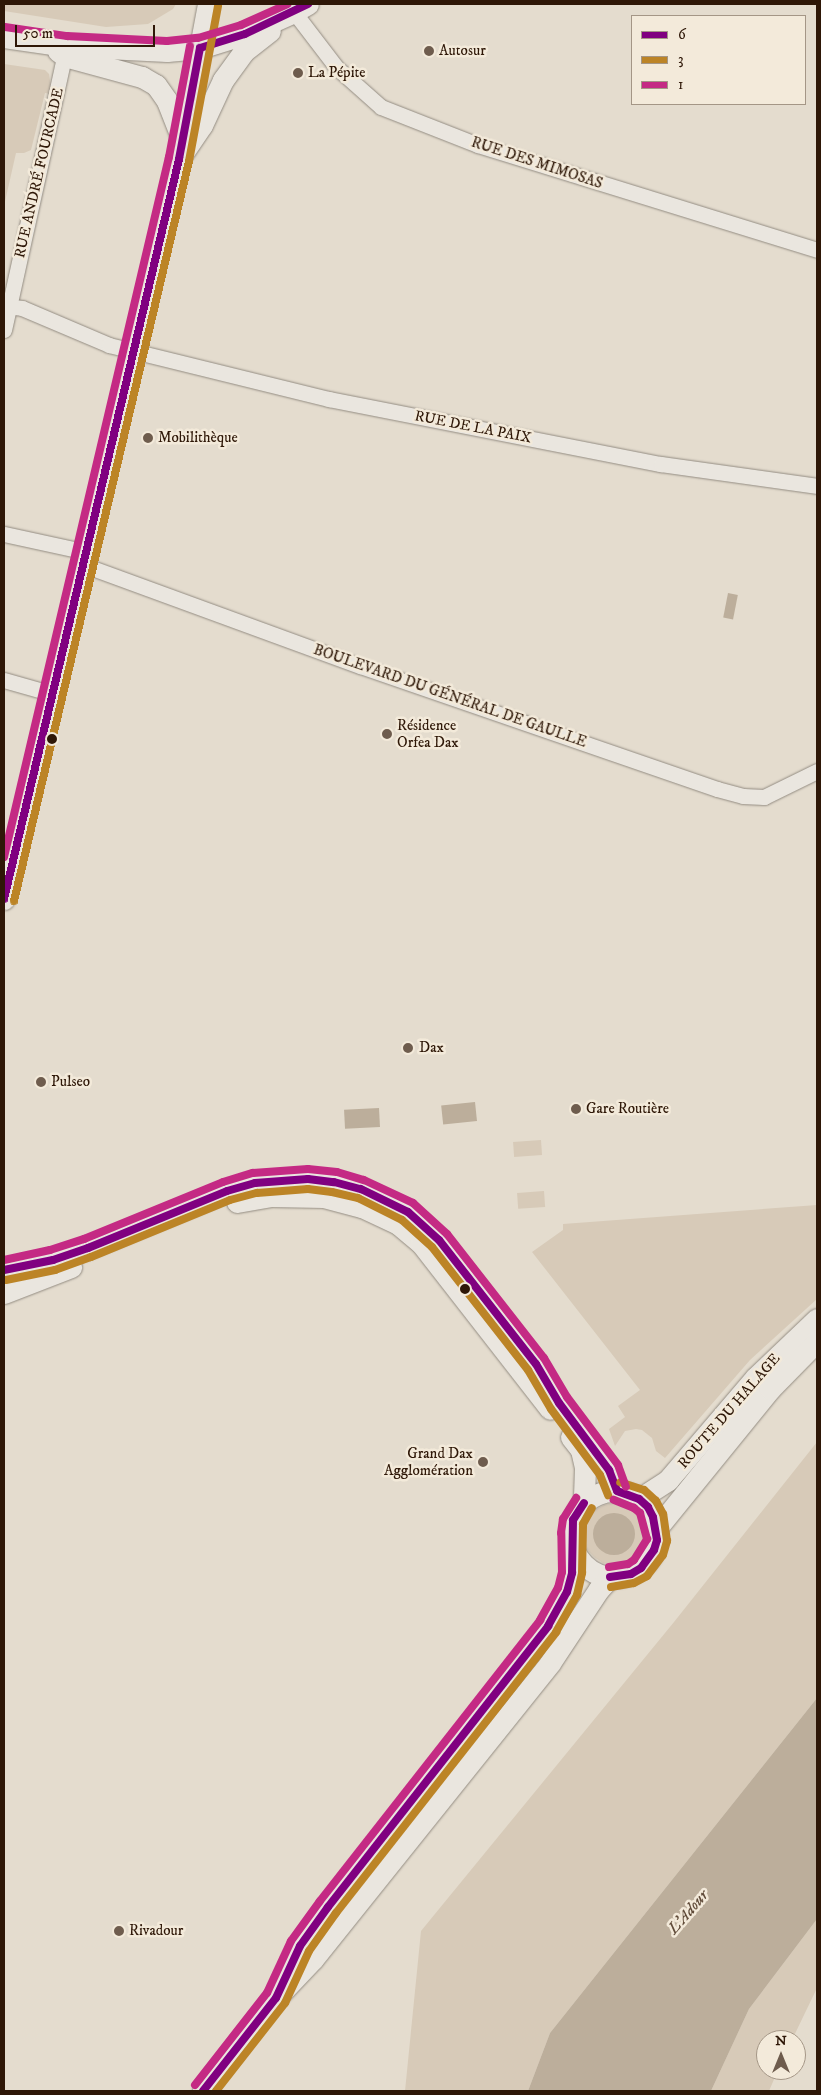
<!DOCTYPE html>
<html>
<head>
<meta charset="utf-8">
<style>
  body { margin:0 }
  #map { position:relative; width:821px; height:2095px; overflow:hidden; background:#e4dcce; font-family:"IM FELL DW Pica",serif }
  div>[style] { position:absolute }
  .green>* { inset:0; background:#d7cab8; transform-origin:0 0 }
  .water>* { inset:0; background:#bcae9b; transform-origin:0 0 }
  .round { border-radius:50% }
  .roads { filter:drop-shadow(0 0 1px #938c82) drop-shadow(0 0 1px #938c82) }
  .minor>* { height:15px; margin:-7.5px; padding:0 7.5px; transform-origin:7.5px; border-radius:7.5px; background:#eae6df }
  .secondary>* { height:21px; margin:-10.5px; padding:0 10.5px; transform-origin:10.5px; border-radius:10.5px; background:#eae6df }
  .secondary>.ring { margin:-10.5px; padding:0; box-sizing:content-box; background:none; border:21px solid #eae6df; border-radius:50% }
  .bus-1>* { height:8px; margin:-4px; padding:0 4px; transform-origin:4px; border-radius:4px; background:#800080 }
  .bus-2>* { height:8px; margin:-4px; padding:0 4px; transform-origin:4px; border-radius:4px; background:#bc8426 }
  .bus-3>* { height:8px; margin:-4px; padding:0 4px; transform-origin:4px; border-radius:4px; background:#c42a84 }
  .dots>* { width:14px; height:14px; translate:-50% -50%; box-sizing:border-box; border:2px solid #f3eada; border-radius:50% }
  span { translate:-50% -50%; white-space:nowrap; text-align:center; line-height:1.15; -webkit-text-stroke:5px #f3eada; paint-order:stroke }
  .poi-label { font-size:15px; color:#2e1707 }
  .left { translate:0 -50%; text-align:left }
  .right { translate:-100% -50%; text-align:right }
  .street-label { font-size:15px; color:#2e1707 }
  .water-label { font-size:16px; color:#604b39; font-style:italic }
  .frame { position:absolute; inset:0; border:5px solid #2e1707; pointer-events:none }
  .legend { position:absolute; left:631px; top:15px; width:175px; height:90px; box-sizing:border-box; background:#f3eada; border:1px solid #a49686; margin:0; padding:6px 9px; list-style:none; font-size:15px; color:#2e1707 }
  .legend li { display:flex; align-items:center; gap:10px; height:25px }
  .legend b { width:25px; border:1px solid #a49686 }
  .north { position:absolute; left:756px; top:2030px; width:50px; height:50px; box-sizing:border-box; background:#f3eada; border:1px solid #a49686; border-radius:50%; rotate:0deg; font-size:14px; font-weight:700; line-height:20px; text-align:center; color:#2e1707 }
  .north::after { content:''; display:block; margin:auto; width:18px; height:22px; background:#6e5c4d; clip-path:polygon(50% 0,100% 100%,50% 72%,0 100%) }
  .scale { position:absolute; left:15px; top:25px; width:140px; height:22px; box-sizing:border-box; border:2px solid #2e1707; border-top:0; padding-left:6px; font-size:15px; line-height:18px; white-space:nowrap; color:#2e1707; -webkit-text-stroke:4px #f3eada; paint-order:stroke }
</style>
</head>
<body>
<div id="map">
  <div class="green">
    <i style="clip-path:polygon(4px 4px,176px 4px,173px 9px,148px 24px,106px 27px,4px 11px)"></i>
    <i style="clip-path:polygon(4px 64px,45px 70px,49px 74px,52px 94px,45px 93px,31px 150px,24px 153px,16px 153px,4px 206px)"></i>
    <i style="left:541px;top:1140px;width:15px;height:28px;rotate:86deg"></i>
    <i style="left:544px;top:1191px;width:16px;height:27px;rotate:86deg"></i>
    <i style="clip-path:polygon(817px 1205px,817px 1299px,750px 1360px,665px 1458px,656px 1451px,652px 1438px,642px 1430px,636px 1429px,625px 1431px,615px 1446px,609px 1429px,625px 1417px,618px 1406px,640px 1390px,532px 1252px,563px 1230px,563px 1224px)"></i>
    <i style="clip-path:polygon(817px 1442px,817px 1698px,550px 2033px,528px 2091px,405px 2091px,421px 1931px,674px 1622px)"></i>
    <i style="clip-path:polygon(615px 1503px,626px 1505px,635px 1511px,645px 1529px,641px 1550px,633px 1558px,624px 1563px,613px 1565px,603px 1563px,594px 1557px,587px 1549px,583px 1538px,584px 1528px,588px 1518px,595px 1510px,604px 1505px)"></i>
    <i style="clip-path:polygon(817px 1919px,817px 1988px,792px 2040px,766px 2040px,766px 2070px,778px 2070px,769px 2091px,711px 2091px,749px 2009px)"></i>
  </div>
  <div class="water">
    <i style="left:728px;top:593px;width:10px;height:25px;rotate:11deg"></i>
    <i style="left:475px;top:1102px;width:19px;height:34px;rotate:84deg"></i>
    <i style="left:379px;top:1108px;width:19px;height:35px;rotate:87deg"></i>
    <i class="round" style="left:593px;top:1513px;width:42px;height:42px"></i>
    <i style="clip-path:polygon(817px 1698px,817px 1919px,749px 2009px,711px 2091px,528px 2091px,550px 2033px)"></i>
  </div>
  <div class="roads">
    <div class="minor">
      <i style="left:294px;top:12px;width:69px;rotate:52.6deg"></i>
      <i style="left:336px;top:67px;width:60px;rotate:41.6deg"></i>
      <i style="left:381px;top:107px;width:104px;rotate:21.4deg"></i>
      <i style="left:478px;top:145px;width:355px;rotate:17.2deg"></i>
      <i style="left:4px;top:306px;width:18px;rotate:6deg"></i>
      <i style="left:22px;top:308px;width:95px;rotate:23deg"></i>
      <i style="left:109px;top:345px;width:227px;rotate:13.8deg"></i>
      <i style="left:329px;top:399px;width:338px;rotate:11.1deg"></i>
      <i style="left:661px;top:464px;width:158px;rotate:8deg"></i>
      <i style="left:4px;top:330px;width:289px;rotate:-77.6deg"></i>
      <i style="left:4px;top:534px;width:85px;rotate:12.2deg"></i>
      <i style="left:84px;top:565px;width:294px;rotate:20.1deg"></i>
      <i style="left:360px;top:666px;width:378px;rotate:19deg"></i>
      <i style="left:717px;top:789px;width:27px;rotate:15deg"></i>
      <i style="left:743px;top:796px;width:21px;rotate:3deg"></i>
      <i style="left:764px;top:797px;width:59px;rotate:-26.1deg"></i>
      <i style="left:4px;top:680px;width:51px;rotate:15.9deg"></i>
    </div>
    <div class="secondary">
      <i style="left:4px;top:37px;width:63px;rotate:8.3deg"></i>
      <i style="left:66px;top:46px;width:101px;rotate:2.8deg"></i>
      <i style="left:167px;top:51px;width:33px;rotate:-5deg"></i>
      <i style="left:200px;top:48px;width:47px;rotate:-17.3deg"></i>
      <i style="left:245px;top:34px;width:54px;rotate:-24.2deg"></i>
      <i style="left:294px;top:12px;width:16px;rotate:-30deg"></i>
      <i style="left:58px;top:51px;width:9px;rotate:36deg"></i>
      <i style="left:65px;top:56px;width:80px;rotate:15.3deg"></i>
      <i style="left:142px;top:77px;width:16px;rotate:30deg"></i>
      <i style="left:156px;top:85px;width:19px;rotate:55deg"></i>
      <i style="left:167px;top:101px;width:41px;rotate:68.5deg"></i>
      <i style="left:183px;top:153px;width:34px;rotate:-56deg"></i>
      <i style="left:202px;top:125px;width:50px;rotate:-65deg"></i>
      <i style="left:223px;top:80px;width:34px;rotate:-54deg"></i>
      <i style="left:243px;top:52px;width:34px;rotate:-38deg"></i>
      <i style="left:4px;top:899px;width:760px;rotate:-76.69deg"></i>
      <i style="left:179px;top:159px;width:158px;rotate:-79.4deg"></i>
      <i style="left:237px;top:1202px;width:35px;rotate:-10deg"></i>
      <i style="left:271px;top:1196px;width:53px;rotate:1.1deg"></i>
      <i style="left:324px;top:1197px;width:39px;rotate:15deg"></i>
      <i style="left:362px;top:1207px;width:40px;rotate:25deg"></i>
      <i style="left:398px;top:1224px;width:30px;rotate:40deg"></i>
      <i style="left:421px;top:1243px;width:210px;rotate:52.1deg"></i>
      <i style="left:4px;top:1270px;width:50px;rotate:-11.5deg"></i>
      <i style="left:53px;top:1260px;width:37px;rotate:-19deg"></i>
      <i style="left:88px;top:1248px;width:150px;rotate:-22.3deg"></i>
      <i style="left:227px;top:1191px;width:29px;rotate:-16deg"></i>
      <i style="left:255px;top:1183px;width:53px;rotate:-4.3deg"></i>
      <i style="left:308px;top:1179px;width:26px;rotate:7deg"></i>
      <i style="left:334px;top:1182px;width:28px;rotate:15deg"></i>
      <i style="left:361px;top:1189px;width:52px;rotate:26.1deg"></i>
      <i style="left:408px;top:1212px;width:42px;rotate:42.1deg"></i>
      <i style="left:439px;top:1240px;width:157px;rotate:52deg"></i>
      <i style="left:536px;top:1364px;width:45px;rotate:59.5deg"></i>
      <i style="left:559px;top:1403px;width:84px;rotate:53.3deg"></i>
      <i style="left:609px;top:1470px;width:22px;rotate:69deg"></i>
      <i style="left:4px;top:1293px;width:72px;rotate:-21.2deg"></i>
      <i style="left:571px;top:1437px;width:16px;rotate:52deg"></i>
      <i style="left:581px;top:1450px;width:18px;rotate:77deg"></i>
      <i style="left:585px;top:1468px;width:35px;rotate:92deg"></i>
      <i class="ring" style="left:571px;top:1491px;width:65px;height:65px"></i>
      <i style="left:639px;top:1499px;width:35px;rotate:-33deg"></i>
      <i style="left:668px;top:1480px;width:135px;rotate:-49.5deg"></i>
      <i style="left:756px;top:1377px;width:84px;rotate:-43.6deg"></i>
      <i style="left:657px;top:1528px;width:179px;rotate:-50.9deg"></i>
      <i style="left:770px;top:1389px;width:67px;rotate:-45.6deg"></i>
      <i style="left:283px;top:1982px;width:40px;rotate:-65deg"></i>
      <i style="left:300px;top:1946px;width:48px;rotate:-54.3deg"></i>
      <i style="left:328px;top:1907px;width:357px;rotate:-51.9deg"></i>
      <i style="left:548px;top:1626px;width:39px;rotate:-61deg"></i>
      <i style="left:567px;top:1592px;width:20px;rotate:-75deg"></i>
      <i style="left:572px;top:1573px;width:24px;rotate:-88deg"></i>
      <i style="left:203px;top:2091px;width:118px;rotate:-51.9deg"></i>
      <i style="left:276px;top:1998px;width:54px;rotate:-46.5deg"></i>
      <i style="left:313px;top:1959px;width:379px;rotate:-51.3deg"></i>
      <i style="left:550px;top:1663px;width:89px;rotate:-56.5deg"></i>
      <i style="left:599px;top:1589px;width:16px;rotate:-47deg"></i>
    </div>
  </div>
  <div class="bus-1">
    <i style="left:200px;top:48px;width:47px;rotate:-17.3deg"></i>
    <i style="left:245px;top:34px;width:70px;rotate:-25.5deg"></i>
    <i style="left:4px;top:899px;width:760px;rotate:-76.69deg"></i>
    <i style="left:179px;top:159px;width:113px;rotate:-79.3deg"></i>
    <i style="left:4px;top:1270px;width:50px;rotate:-11.5deg"></i>
    <i style="left:53px;top:1260px;width:37px;rotate:-19deg"></i>
    <i style="left:88px;top:1248px;width:150px;rotate:-22.3deg"></i>
    <i style="left:227px;top:1191px;width:29px;rotate:-16deg"></i>
    <i style="left:255px;top:1183px;width:53px;rotate:-4.3deg"></i>
    <i style="left:308px;top:1179px;width:26px;rotate:7deg"></i>
    <i style="left:334px;top:1182px;width:28px;rotate:15deg"></i>
    <i style="left:361px;top:1189px;width:52px;rotate:26.1deg"></i>
    <i style="left:408px;top:1212px;width:42px;rotate:42.1deg"></i>
    <i style="left:439px;top:1240px;width:157px;rotate:52deg"></i>
    <i style="left:536px;top:1364px;width:45px;rotate:59.5deg"></i>
    <i style="left:559px;top:1403px;width:84px;rotate:53.3deg"></i>
    <i style="left:609px;top:1470px;width:22px;rotate:69deg"></i>
    <i style="left:610px;top:1577px;width:21px;rotate:-8deg"></i>
    <i style="left:631px;top:1574px;width:12px;rotate:-31deg"></i>
    <i style="left:641px;top:1568px;width:22px;rotate:-54deg"></i>
    <i style="left:654px;top:1550px;width:10px;rotate:-73deg"></i>
    <i style="left:657px;top:1540px;width:23px;rotate:-100deg"></i>
    <i style="left:653px;top:1517px;width:11px;rotate:-117deg"></i>
    <i style="left:648px;top:1507px;width:12px;rotate:-138deg"></i>
    <i style="left:639px;top:1499px;width:23px;rotate:-160deg"></i>
    <i style="left:203px;top:2091px;width:118px;rotate:-51.9deg"></i>
    <i style="left:276px;top:1998px;width:57px;rotate:-65.2deg"></i>
    <i style="left:300px;top:1946px;width:48px;rotate:-54.3deg"></i>
    <i style="left:328px;top:1907px;width:357px;rotate:-51.9deg"></i>
    <i style="left:548px;top:1626px;width:39px;rotate:-61deg"></i>
    <i style="left:567px;top:1592px;width:20px;rotate:-75deg"></i>
    <i style="left:572px;top:1573px;width:53px;rotate:-88.9deg"></i>
    <i style="left:573px;top:1520px;width:20px;rotate:-57deg"></i>
  </div>
  <div class="bus-2">
    <i style="left:14px;top:901px;width:760px;rotate:-76.69deg"></i>
    <i style="left:189px;top:161px;width:158px;rotate:-79.4deg"></i>
    <i style="left:6px;top:1280px;width:50px;rotate:-11.5deg"></i>
    <i style="left:55px;top:1270px;width:38px;rotate:-20deg"></i>
    <i style="left:91px;top:1257px;width:150px;rotate:-22.3deg"></i>
    <i style="left:230px;top:1200px;width:28px;rotate:-15deg"></i>
    <i style="left:257px;top:1193px;width:51px;rotate:-4.5deg"></i>
    <i style="left:308px;top:1189px;width:24px;rotate:7deg"></i>
    <i style="left:332px;top:1192px;width:27px;rotate:13deg"></i>
    <i style="left:358px;top:1198px;width:49px;rotate:26.6deg"></i>
    <i style="left:402px;top:1220px;width:40px;rotate:42deg"></i>
    <i style="left:432px;top:1247px;width:156px;rotate:52deg"></i>
    <i style="left:528px;top:1370px;width:45px;rotate:59.5deg"></i>
    <i style="left:551px;top:1409px;width:82px;rotate:53.4deg"></i>
    <i style="left:600px;top:1475px;width:22px;rotate:68deg"></i>
    <i style="left:611px;top:1587px;width:23px;rotate:-10deg"></i>
    <i style="left:634px;top:1583px;width:15px;rotate:-28deg"></i>
    <i style="left:647px;top:1576px;width:26px;rotate:-53deg"></i>
    <i style="left:663px;top:1555px;width:15px;rotate:-74deg"></i>
    <i style="left:667px;top:1541px;width:27px;rotate:-98deg"></i>
    <i style="left:663px;top:1514px;width:15px;rotate:-118deg"></i>
    <i style="left:656px;top:1501px;width:16px;rotate:-137deg"></i>
    <i style="left:644px;top:1490px;width:25px;rotate:-162deg"></i>
    <i style="left:216px;top:2091px;width:112px;rotate:-51.9deg"></i>
    <i style="left:285px;top:2003px;width:57px;rotate:-65.2deg"></i>
    <i style="left:309px;top:1951px;width:47px;rotate:-54.6deg"></i>
    <i style="left:336px;top:1913px;width:357px;rotate:-51.9deg"></i>
    <i style="left:556px;top:1632px;width:43px;rotate:-60.4deg"></i>
    <i style="left:577px;top:1595px;width:23px;rotate:-77deg"></i>
    <i style="left:582px;top:1573px;width:49px;rotate:-88.8deg"></i>
    <i style="left:583px;top:1524px;width:18px;rotate:-61deg"></i>
  </div>
  <div class="bus-3">
    <i style="left:5px;top:27px;width:63px;rotate:8.3deg"></i>
    <i style="left:67px;top:36px;width:100px;rotate:2.9deg"></i>
    <i style="left:167px;top:41px;width:31px;rotate:-6deg"></i>
    <i style="left:198px;top:38px;width:45px;rotate:-16.8deg"></i>
    <i style="left:241px;top:25px;width:51px;rotate:-24.1deg"></i>
    <i style="left:4px;top:857px;width:719px;rotate:-76.74deg"></i>
    <i style="left:169px;top:157px;width:113px;rotate:-79.3deg"></i>
    <i style="left:4px;top:1260px;width:47px;rotate:-12.3deg"></i>
    <i style="left:50px;top:1250px;width:36px;rotate:-18deg"></i>
    <i style="left:84px;top:1239px;width:150px;rotate:-22.3deg"></i>
    <i style="left:223px;top:1182px;width:31px;rotate:-17deg"></i>
    <i style="left:253px;top:1173px;width:55px;rotate:-4.2deg"></i>
    <i style="left:308px;top:1169px;width:29px;rotate:6deg"></i>
    <i style="left:337px;top:1172px;width:28px;rotate:17deg"></i>
    <i style="left:364px;top:1180px;width:54px;rotate:25.1deg"></i>
    <i style="left:413px;top:1203px;width:46px;rotate:42.4deg"></i>
    <i style="left:447px;top:1234px;width:157px;rotate:52deg"></i>
    <i style="left:544px;top:1358px;width:45px;rotate:59.5deg"></i>
    <i style="left:567px;top:1397px;width:85px;rotate:53.1deg"></i>
    <i style="left:618px;top:1465px;width:23px;rotate:70deg"></i>
    <i style="left:609px;top:1567px;width:19px;rotate:-9deg"></i>
    <i style="left:628px;top:1564px;width:7px;rotate:-34deg"></i>
    <i style="left:634px;top:1560px;width:25px;rotate:-58deg"></i>
    <i style="left:647px;top:1539px;width:27px;rotate:-105deg"></i>
    <i style="left:640px;top:1513px;width:8px;rotate:-140deg"></i>
    <i style="left:634px;top:1508px;width:22px;rotate:-158deg"></i>
    <i style="left:195px;top:2085px;width:117px;rotate:-52deg"></i>
    <i style="left:267px;top:1993px;width:57px;rotate:-65.2deg"></i>
    <i style="left:291px;top:1941px;width:49px;rotate:-54.1deg"></i>
    <i style="left:320px;top:1901px;width:357px;rotate:-51.9deg"></i>
    <i style="left:540px;top:1620px;width:37px;rotate:-61deg"></i>
    <i style="left:558px;top:1588px;width:16px;rotate:-76deg"></i>
    <i style="left:562px;top:1572px;width:39px;rotate:-91deg"></i>
    <i style="left:561px;top:1533px;width:14px;rotate:-82deg"></i>
    <i style="left:563px;top:1519px;width:25px;rotate:-58deg"></i>
  </div>
  <div class="dots">
    <i style="left:429px;top:51px;background:#6e5c4d"></i>
    <i style="left:298px;top:73px;background:#6e5c4d"></i>
    <i style="left:148px;top:438px;background:#6e5c4d"></i>
    <i style="left:387px;top:734px;background:#6e5c4d"></i>
    <i style="left:52px;top:739px;background:#2e1707"></i>
    <i style="left:408px;top:1048px;background:#6e5c4d"></i>
    <i style="left:41px;top:1082px;background:#6e5c4d"></i>
    <i style="left:576px;top:1109px;background:#6e5c4d"></i>
    <i style="left:465px;top:1289px;background:#2e1707"></i>
    <i style="left:483px;top:1462px;background:#6e5c4d"></i>
    <i style="left:119px;top:1931px;background:#6e5c4d"></i>
  </div>
  <div class="poi-label">
    <span class="left" style="left:439px;top:51px">Autosur</span>
    <span class="left" style="left:308px;top:73px">La Pépite</span>
    <span class="left" style="left:158px;top:438px">Mobilithèque</span>
    <span class="left" style="left:397px;top:734px">Résidence<br>Orfea Dax</span>
    <span class="left" style="left:419px;top:1048px">Dax</span>
    <span class="left" style="left:51px;top:1082px">Pulseo</span>
    <span class="left" style="left:586px;top:1109px">Gare Routière</span>
    <span class="right" style="left:473px;top:1462px">Grand Dax<br>Agglomération</span>
    <span class="left" style="left:129px;top:1931px">Rivadour</span>
  </div>
  <div class="street-label">
    <span style="left:537px;top:163px;rotate:18deg">RUE DES MIMOSAS</span>
    <span style="left:39px;top:173px;rotate:-77deg">RUE ANDRÉ FOURCADE</span>
    <span style="left:473px;top:427px;rotate:11deg">RUE DE LA PAIX</span>
    <span style="left:450px;top:696px;rotate:19deg">BOULEVARD DU GÉNÉRAL DE GAULLE</span>
    <span style="left:729px;top:1411px;rotate:-49deg">ROUTE DU HALAGE</span>
  </div>
  <div class="water-label">
    <span style="left:688px;top:1912px;rotate:-49deg">L'Adour</span>
  </div>
  <div class="frame"></div>
  <ul class="legend">
  <li><b style="height:6px;background:#800080"></b>6</li>
  <li><b style="height:6px;background:#bc8426"></b>3</li>
  <li><b style="height:6px;background:#c42a84"></b>1</li>
  </ul>
  <div class="north">N</div>
  <div class="scale">50 m</div>
</div>
</body>
</html>
